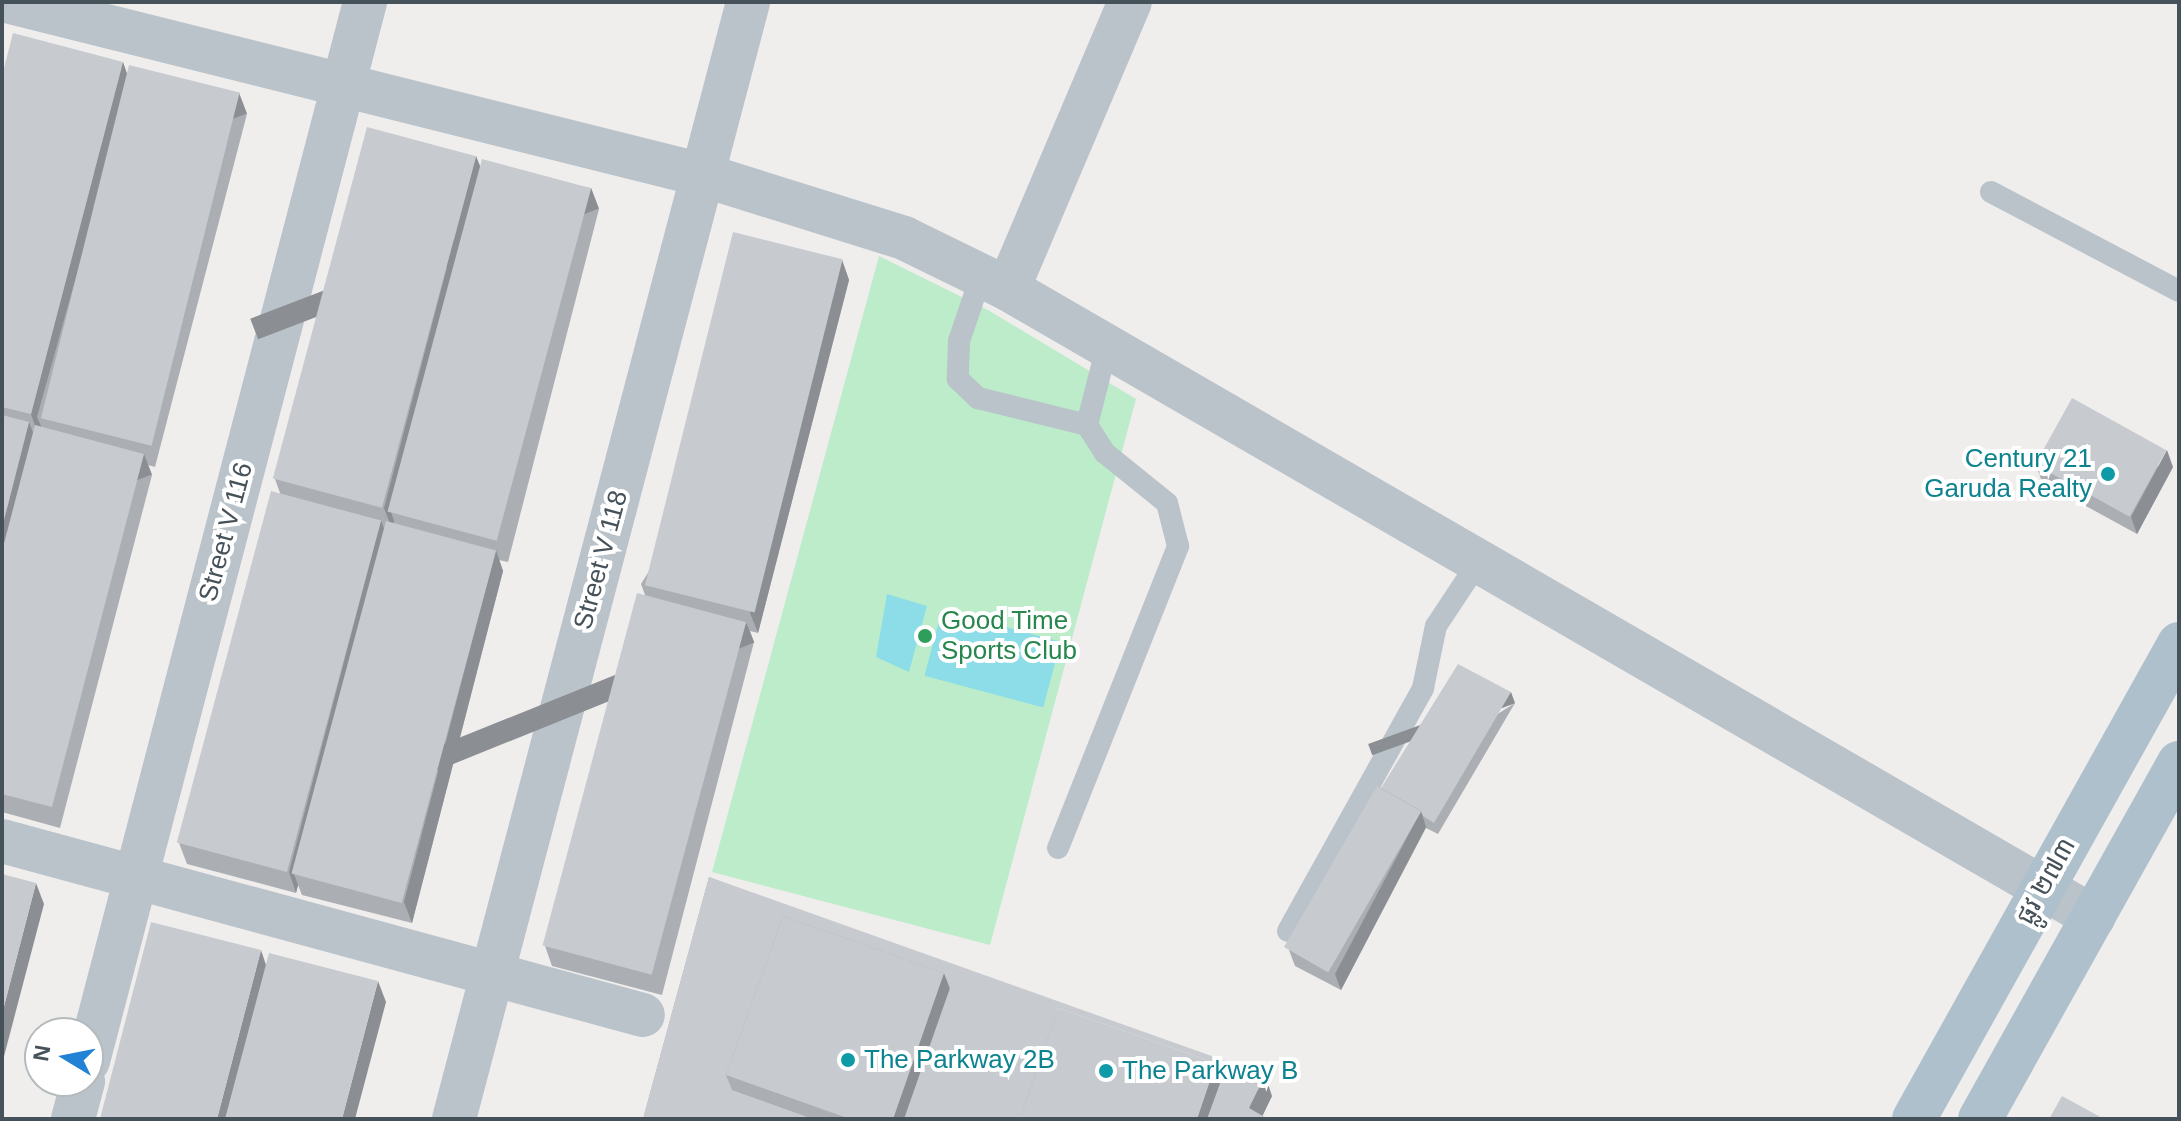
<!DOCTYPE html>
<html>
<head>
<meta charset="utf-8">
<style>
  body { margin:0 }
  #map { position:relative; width:2181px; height:1121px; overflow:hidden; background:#f0eded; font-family:Arial,"Noto Sans Khmer",sans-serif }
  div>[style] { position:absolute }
  .green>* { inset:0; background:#bdecca }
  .water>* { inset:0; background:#8cdde7; transform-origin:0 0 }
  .service>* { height:22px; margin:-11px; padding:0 11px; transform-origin:11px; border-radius:11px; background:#b9c3c9 }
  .minor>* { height:44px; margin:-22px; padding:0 22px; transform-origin:22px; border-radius:22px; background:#b9c3c9 }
  .primary>* { height:44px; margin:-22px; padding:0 22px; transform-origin:22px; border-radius:22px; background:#aec0cb }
  .wall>* { inset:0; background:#abafb3 }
  .shaded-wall>* { inset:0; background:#8b8e92; transform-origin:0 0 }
  .building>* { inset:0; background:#c7cbd0; transform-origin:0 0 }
  .dots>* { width:22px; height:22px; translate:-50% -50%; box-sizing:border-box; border:4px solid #fff; border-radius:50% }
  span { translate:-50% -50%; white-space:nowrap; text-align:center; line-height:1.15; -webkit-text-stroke:8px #fff; paint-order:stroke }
  .culture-label { font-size:26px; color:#0d838f }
  .right { translate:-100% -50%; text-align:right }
  .left { translate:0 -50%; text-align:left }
  .street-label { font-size:26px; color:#465259 }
  .leisure-label { font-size:26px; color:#27864d }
  .frame { position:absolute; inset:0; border:4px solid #465259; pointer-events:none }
  .north { position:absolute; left:24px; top:1017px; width:80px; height:80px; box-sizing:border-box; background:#fff; border:2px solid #b5babd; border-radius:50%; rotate:280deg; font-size:22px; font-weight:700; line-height:32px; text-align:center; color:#465259 }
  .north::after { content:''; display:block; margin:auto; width:28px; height:36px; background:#2283d5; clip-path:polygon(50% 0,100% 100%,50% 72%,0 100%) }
</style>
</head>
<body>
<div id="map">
  <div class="green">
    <i style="clip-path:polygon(879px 256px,988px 310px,1136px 399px,990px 945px,712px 872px)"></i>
  </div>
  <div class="water">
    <i style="clip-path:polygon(887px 594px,927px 606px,909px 672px,876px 657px)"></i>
    <i style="left:942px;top:610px;width:123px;height:68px;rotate:15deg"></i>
  </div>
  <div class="service">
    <i style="left:1991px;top:192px;width:212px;rotate:27.8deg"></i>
    <i style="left:981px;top:276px;width:69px;rotate:108.7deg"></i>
    <i style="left:959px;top:341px;width:38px;rotate:92deg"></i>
    <i style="left:958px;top:379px;width:28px;rotate:44deg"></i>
    <i style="left:978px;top:398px;width:112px;rotate:13.9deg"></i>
    <i style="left:1058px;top:848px;width:325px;rotate:-68.3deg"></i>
    <i style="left:1178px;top:546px;width:44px;rotate:-104.3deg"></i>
    <i style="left:1167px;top:503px;width:80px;rotate:-141.1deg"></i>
    <i style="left:1105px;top:453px;width:33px;rotate:-123deg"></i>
    <i style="left:1087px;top:425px;width:81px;rotate:-75.8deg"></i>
    <i style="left:1288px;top:931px;width:278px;rotate:-60.9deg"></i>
    <i style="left:1423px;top:688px;width:63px;rotate:-78.2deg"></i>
    <i style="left:1436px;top:626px;width:78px;rotate:-56.5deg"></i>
  </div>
  <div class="minor">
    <i style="left:10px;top:2px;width:714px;rotate:14.02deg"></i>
    <i style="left:703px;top:175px;width:211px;rotate:17.4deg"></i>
    <i style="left:904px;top:238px;width:116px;rotate:26.1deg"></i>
    <i style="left:1008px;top:289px;width:1254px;rotate:30.06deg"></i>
    <i style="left:1008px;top:289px;width:312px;rotate:-67deg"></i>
    <i style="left:2px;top:841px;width:664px;rotate:15.19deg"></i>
    <i style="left:88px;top:1061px;width:1095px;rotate:-75.34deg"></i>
    <i style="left:73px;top:1119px;width:39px;rotate:-75deg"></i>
    <i style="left:454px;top:1119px;width:1155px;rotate:-75.25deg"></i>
  </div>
  <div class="primary">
    <i style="left:1914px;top:1119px;width:544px;rotate:-60.84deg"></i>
    <i style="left:1980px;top:1119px;width:408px;rotate:-60.8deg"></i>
  </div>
  <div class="wall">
    <i style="clip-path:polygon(123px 62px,127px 74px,239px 93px,247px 114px,155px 467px,148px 465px,152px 475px,60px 828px,2px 812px,2px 76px)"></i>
    <i style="clip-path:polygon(476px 156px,480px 167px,591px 188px,599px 209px,508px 562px,499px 560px,503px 571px,412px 923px,302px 895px,298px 885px,296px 893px,187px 864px,179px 843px,280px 493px,275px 479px)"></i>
    <i style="clip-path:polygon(842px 260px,849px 280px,758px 633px,750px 631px,754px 642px,662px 995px,552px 966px,545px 946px,645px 595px,641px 584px)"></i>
    <i style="clip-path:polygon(2036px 465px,2173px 467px,2137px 534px,2042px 482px)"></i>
    <i style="clip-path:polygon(1515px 703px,1438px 834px,1426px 828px,1341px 990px,1295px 966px,1289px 950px,1381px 788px)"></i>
    <i style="clip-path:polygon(709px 877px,1272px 1096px,1262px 1116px,1268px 1119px,643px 1119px)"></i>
  </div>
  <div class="shaded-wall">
    <i style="clip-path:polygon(123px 62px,130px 83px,37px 417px,41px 426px,38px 435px,31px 414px)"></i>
    <i style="left:239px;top:93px;width:22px;height:365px;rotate:69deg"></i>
    <i style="clip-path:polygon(476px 156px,484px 176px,391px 512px,394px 521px,392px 529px,384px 508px)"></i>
    <i style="left:591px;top:188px;width:22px;height:365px;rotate:69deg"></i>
    <i style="clip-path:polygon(842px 260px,849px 280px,758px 633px,750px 613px)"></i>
    <i style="clip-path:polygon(29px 422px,37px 443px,2px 577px,2px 528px)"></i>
    <i style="clip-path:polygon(2167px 450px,2173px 467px,2137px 534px,2131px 517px)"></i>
    <i style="left:144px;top:454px;width:22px;height:365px;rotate:69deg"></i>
    <i style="clip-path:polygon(381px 520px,388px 540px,294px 874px,298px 885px,296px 893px,289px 872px)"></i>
    <i style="clip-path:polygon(496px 550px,503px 571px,412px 923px,404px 902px)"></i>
    <i style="left:746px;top:622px;width:22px;height:364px;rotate:68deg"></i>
    <i style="left:1511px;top:692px;width:12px;height:152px;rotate:70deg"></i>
    <i style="clip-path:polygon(1421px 811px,1426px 827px,1341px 990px,1335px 974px)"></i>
    <i style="clip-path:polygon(36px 883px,44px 904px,2px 1064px,2px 1014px)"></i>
    <i style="clip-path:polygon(261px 950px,268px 971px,230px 1119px,217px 1119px)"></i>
    <i style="clip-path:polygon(944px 973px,957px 1009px,919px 1119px,893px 1119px)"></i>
    <i style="clip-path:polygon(378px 981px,386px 1002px,355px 1119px,342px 1119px)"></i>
    <i style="clip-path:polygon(1216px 1063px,1229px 1098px,1222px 1119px,1197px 1119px)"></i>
    <i style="clip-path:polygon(1265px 1075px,1272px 1096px,1261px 1119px,1249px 1108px)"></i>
  </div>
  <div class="building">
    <i style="clip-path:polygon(13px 33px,123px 62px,31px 414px,2px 407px,2px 76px)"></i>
    <i style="left:129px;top:65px;width:114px;height:364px;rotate:14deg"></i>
    <i style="left:367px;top:127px;width:113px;height:364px;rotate:15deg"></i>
    <i style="left:482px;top:159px;width:113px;height:365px;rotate:15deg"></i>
    <i style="left:733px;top:232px;width:113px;height:364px;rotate:14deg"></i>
    <i style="left:2072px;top:398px;width:108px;height:76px;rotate:29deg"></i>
    <i style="clip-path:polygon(2px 415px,29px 422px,2px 528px)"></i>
    <i style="clip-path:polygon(35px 425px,144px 454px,52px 807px,2px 794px,2px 551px)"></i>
    <i style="left:271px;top:491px;width:114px;height:364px;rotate:15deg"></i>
    <i style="left:386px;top:521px;width:114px;height:365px;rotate:15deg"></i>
    <i style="left:637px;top:593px;width:113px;height:365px;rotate:15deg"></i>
    <i style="clip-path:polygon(1458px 664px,1511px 692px,1434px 823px,1423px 816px,1421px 811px,1381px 788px)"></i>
    <i style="left:1377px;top:786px;width:51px;height:186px;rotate:30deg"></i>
    <i style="clip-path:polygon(2px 874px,36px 883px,2px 1014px)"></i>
    <i style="clip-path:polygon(709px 877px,1265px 1075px,1249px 1108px,1268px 1119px,1207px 1119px,1222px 1078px,1216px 1063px,1058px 1008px,1020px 1119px,904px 1119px,950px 988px,944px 973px,783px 916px,726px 1075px,732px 1090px,813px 1119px,643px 1119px)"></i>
    <i style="clip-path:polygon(783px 916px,944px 973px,893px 1119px,850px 1119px,726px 1075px)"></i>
    <i style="clip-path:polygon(151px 922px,261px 950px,217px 1119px,100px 1119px)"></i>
    <i style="clip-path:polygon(269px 953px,378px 981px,342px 1119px,225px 1119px)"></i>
    <i style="clip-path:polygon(1058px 1008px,1216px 1063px,1197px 1119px,1020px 1119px)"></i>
    <i style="clip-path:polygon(2062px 1096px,2104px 1119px,2049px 1119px)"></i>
  </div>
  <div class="dots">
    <i style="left:2108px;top:474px;background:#0f9aa8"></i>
    <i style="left:925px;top:636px;background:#2e9e5b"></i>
    <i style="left:848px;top:1060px;background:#0f9aa8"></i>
    <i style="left:1106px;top:1071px;background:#0f9aa8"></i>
  </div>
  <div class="culture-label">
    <span class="right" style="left:2092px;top:474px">Century 21<br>Garuda Realty</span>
    <span class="left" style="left:864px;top:1060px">The Parkway 2B</span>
    <span class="left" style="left:1122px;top:1071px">The Parkway B</span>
  </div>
  <div class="street-label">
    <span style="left:226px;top:532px;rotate:-75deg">Street V 116</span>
    <span style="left:601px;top:560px;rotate:-75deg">Street V 118</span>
    <span style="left:2046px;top:881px;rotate:-61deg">ផ្លូវ ២៧៣</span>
  </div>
  <div class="leisure-label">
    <span class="left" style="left:941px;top:636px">Good Time<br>Sports Club</span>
  </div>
  <div class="frame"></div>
  <div class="north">N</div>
</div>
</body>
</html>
